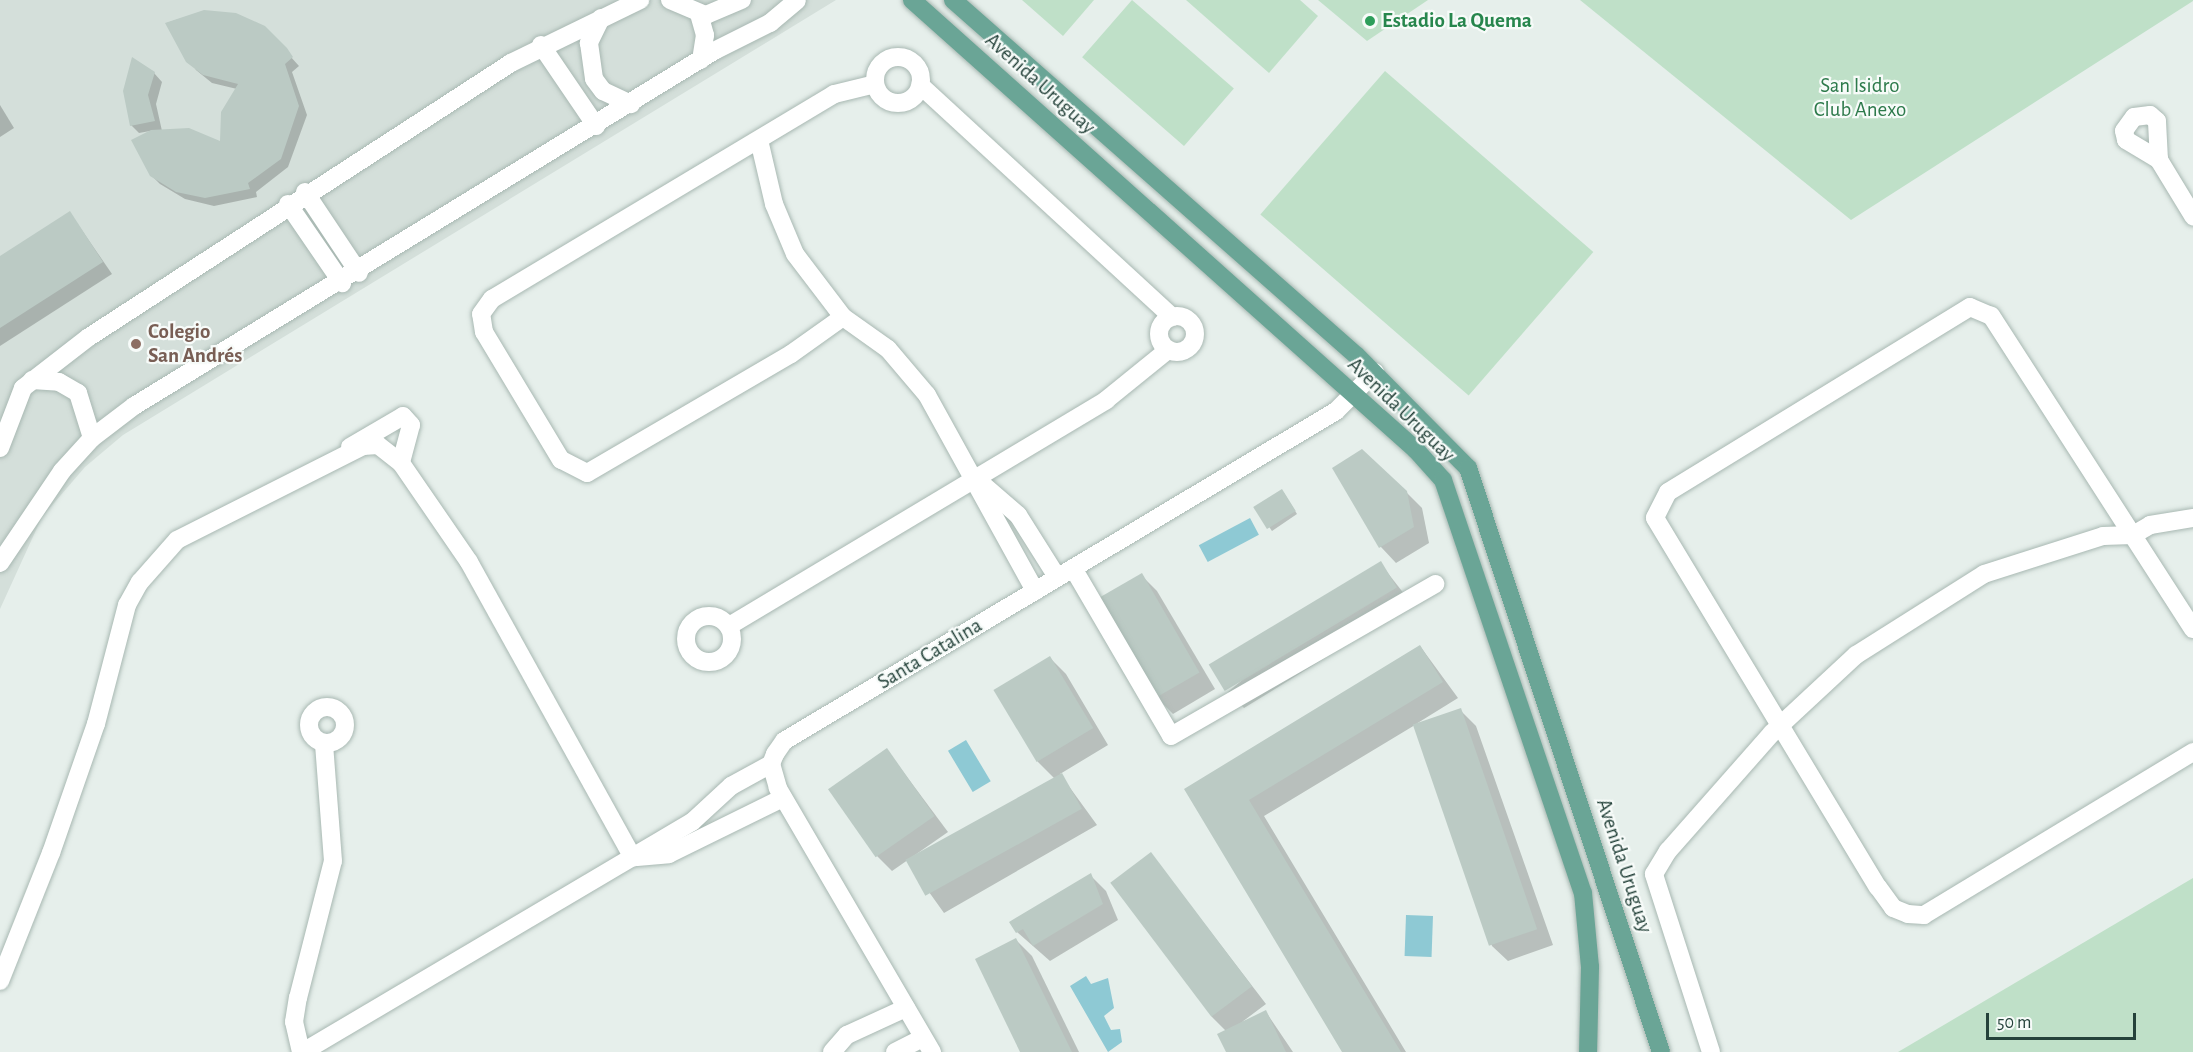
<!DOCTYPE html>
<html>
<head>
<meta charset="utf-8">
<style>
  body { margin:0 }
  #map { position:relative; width:2193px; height:1052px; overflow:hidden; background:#e6efeb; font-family:"Alegreya Sans",sans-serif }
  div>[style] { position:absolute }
  .built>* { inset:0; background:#d4dfda }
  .green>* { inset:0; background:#bfe0c8; transform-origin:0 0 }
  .water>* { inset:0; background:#8ec9d4; transform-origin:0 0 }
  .shadow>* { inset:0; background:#0003 }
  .building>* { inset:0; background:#bbcac4; transform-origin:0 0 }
  .roads { filter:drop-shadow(0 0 2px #a8b8b2) drop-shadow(0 0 2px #a8b8b2) }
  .minor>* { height:18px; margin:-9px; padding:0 9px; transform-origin:9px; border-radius:9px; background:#fff }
  .minor>.ring { margin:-9px; padding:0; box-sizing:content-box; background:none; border:18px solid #fff; border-radius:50% }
  .major>* { height:18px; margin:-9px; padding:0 9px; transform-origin:9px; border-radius:9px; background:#6aa596 }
  .dots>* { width:16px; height:16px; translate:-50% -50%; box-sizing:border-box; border:3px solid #f7fbf9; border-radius:50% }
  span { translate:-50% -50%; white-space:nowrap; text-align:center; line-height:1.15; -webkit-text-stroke:4.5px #f7fbf9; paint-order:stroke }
  .leisure-label { font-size:21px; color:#27864d; font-weight:700 }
  .left { translate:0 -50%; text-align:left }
  .street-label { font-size:21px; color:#24423a }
  .park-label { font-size:21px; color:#2d7a4b }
  .education-label { font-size:21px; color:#785e54; font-weight:700 }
  .scale { position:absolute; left:1986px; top:1013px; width:150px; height:27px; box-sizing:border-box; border:3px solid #24423a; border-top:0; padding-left:8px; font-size:18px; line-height:21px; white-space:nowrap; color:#24423a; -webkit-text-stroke:4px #f7fbf9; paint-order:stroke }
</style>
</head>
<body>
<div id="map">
  <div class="built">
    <i style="clip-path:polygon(0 0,836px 0,123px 435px,85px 467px,42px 517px,0 609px)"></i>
  </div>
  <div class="green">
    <i style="clip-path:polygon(1022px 0,1094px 0,1063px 36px)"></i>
    <i style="left:1132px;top:0;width:135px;height:76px;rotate:41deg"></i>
    <i style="clip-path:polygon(1186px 0,1300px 0,1318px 16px,1269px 73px)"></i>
    <i style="clip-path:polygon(1318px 0,1428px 0,1367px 41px)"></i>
    <i style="clip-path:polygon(1580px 0,2193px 0,2193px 1px,1851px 220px)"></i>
    <i style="left:1385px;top:71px;width:276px;height:190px;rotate:41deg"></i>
    <i style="clip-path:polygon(2193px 878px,2193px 1052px,1898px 1052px)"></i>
  </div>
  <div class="water">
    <i style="left:1250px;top:518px;width:19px;height:58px;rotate:62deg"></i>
    <i style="left:966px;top:740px;width:48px;height:21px;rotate:59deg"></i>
    <i style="left:1406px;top:915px;width:27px;height:41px;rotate:2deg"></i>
    <i style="clip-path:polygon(1086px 976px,1091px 984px,1108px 978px,1114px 1008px,1104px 1016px,1111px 1030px,1120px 1029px,1122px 1042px,1108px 1052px,1070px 986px)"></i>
  </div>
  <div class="shadow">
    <i style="clip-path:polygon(204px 11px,272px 36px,299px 66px,292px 72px,307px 115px,288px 167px,256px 192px,257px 197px,214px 206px,185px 199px,160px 184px,151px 175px,150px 131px,139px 133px,131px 125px,154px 73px,162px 82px,156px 104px,162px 131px,222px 143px,237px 89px,212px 83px,196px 70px,167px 23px)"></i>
    <i style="clip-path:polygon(0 105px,14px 128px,0 137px)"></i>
    <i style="clip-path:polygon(70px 213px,112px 274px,0 346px,0 257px)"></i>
    <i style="clip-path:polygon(1334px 469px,1406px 492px,1422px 508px,1429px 543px,1396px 563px,1381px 547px)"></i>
    <i style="clip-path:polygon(1284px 493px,1297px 514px,1272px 531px,1256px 508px)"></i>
    <i style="clip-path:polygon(1380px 563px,1412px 604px,1244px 708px,1228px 692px)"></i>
    <i style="clip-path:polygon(1141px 575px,1157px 591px,1215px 689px,1173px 714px,1157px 698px)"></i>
    <i style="clip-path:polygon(1420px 646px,1458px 698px,1416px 724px,1460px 710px,1476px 726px,1553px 945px,1508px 961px,1492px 946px,1415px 725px,1264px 816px,1406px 1052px,1344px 1052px,1186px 789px)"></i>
    <i style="clip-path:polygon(1050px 658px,1066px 674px,1108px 745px,1060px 774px,1097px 825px,944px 913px,909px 864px,1055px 779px,1038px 762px,996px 690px)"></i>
    <i style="clip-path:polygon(887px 750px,948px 832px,892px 871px,877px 856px)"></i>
    <i style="clip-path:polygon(1151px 854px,1266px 1004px,1242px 1022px,1266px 1012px,1293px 1052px,1227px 1052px,1226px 1031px,1212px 1017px)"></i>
    <i style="clip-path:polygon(1090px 875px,1106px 891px,1118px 920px,1050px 961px,1017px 932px)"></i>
    <i style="clip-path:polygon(1016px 940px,1032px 956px,1079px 1052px,1022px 1052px)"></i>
  </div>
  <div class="building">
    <i style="clip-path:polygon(204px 10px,236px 13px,265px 26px,287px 48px,293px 57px,285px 64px,299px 106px,281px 159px,248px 183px,250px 189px,205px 198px,176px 192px,150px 176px,131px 140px,151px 130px,189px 128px,220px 141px,221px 112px,238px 84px,203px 75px,186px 62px,165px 23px)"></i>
    <i style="clip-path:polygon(132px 57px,155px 72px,148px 95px,155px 121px,130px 126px,123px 91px)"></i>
    <i style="clip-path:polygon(70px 211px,103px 262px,0 328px,0 256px)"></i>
    <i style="clip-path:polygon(1362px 449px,1407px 491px,1414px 527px,1379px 548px,1332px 468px)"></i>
    <i style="left:1282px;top:489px;width:26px;height:34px;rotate:58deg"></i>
    <i style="left:1381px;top:561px;width:31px;height:201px;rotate:59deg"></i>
    <i style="left:1142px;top:573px;width:115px;height:52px;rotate:60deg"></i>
    <i style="clip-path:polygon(1420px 645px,1443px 682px,1249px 800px,1401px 1052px,1342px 1052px,1184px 789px)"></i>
    <i style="left:1050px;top:656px;width:84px;height:66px;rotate:59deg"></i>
    <i style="left:1461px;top:708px;width:234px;height:51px;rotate:71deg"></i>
    <i style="left:887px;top:748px;width:83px;height:72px;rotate:55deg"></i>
    <i style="left:1062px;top:773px;width:41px;height:179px;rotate:61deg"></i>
    <i style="left:1151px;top:852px;width:168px;height:51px;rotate:53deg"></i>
    <i style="clip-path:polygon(1091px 873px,1103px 904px,1033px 946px,1023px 929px,1016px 933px,1009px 922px)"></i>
    <i style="clip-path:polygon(1016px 938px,1072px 1052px,1020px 1052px,975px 959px)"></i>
    <i style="clip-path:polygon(1266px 1010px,1286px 1052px,1226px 1052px,1217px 1034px)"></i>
  </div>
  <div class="roads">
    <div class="minor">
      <i style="left:670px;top:0;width:39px;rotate:23deg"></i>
      <i style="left:706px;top:15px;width:39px;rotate:-23deg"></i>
      <i style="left:699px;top:14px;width:22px;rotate:74deg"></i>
      <i style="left:705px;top:35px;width:25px;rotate:99deg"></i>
      <i style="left:601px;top:18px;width:28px;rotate:116deg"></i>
      <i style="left:589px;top:43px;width:36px;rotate:82deg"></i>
      <i style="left:594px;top:79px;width:15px;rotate:53deg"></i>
      <i style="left:603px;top:91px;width:31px;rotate:25deg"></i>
      <i style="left:541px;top:45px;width:98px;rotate:55.8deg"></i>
      <i class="ring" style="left:875px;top:57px;width:28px;height:28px"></i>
      <i style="left:920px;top:85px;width:343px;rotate:42.6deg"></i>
      <i style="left:759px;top:140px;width:66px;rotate:76.8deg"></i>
      <i style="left:774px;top:204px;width:54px;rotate:67.2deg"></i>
      <i style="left:795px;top:254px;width:79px;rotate:52.7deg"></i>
      <i style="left:843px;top:317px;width:55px;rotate:35.4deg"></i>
      <i style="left:888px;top:349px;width:60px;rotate:49.7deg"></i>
      <i style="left:927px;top:395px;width:224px;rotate:61.1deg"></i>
      <i style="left:2159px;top:160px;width:39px;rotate:-93deg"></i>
      <i style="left:2157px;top:121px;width:9px;rotate:-139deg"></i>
      <i style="left:2150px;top:115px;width:16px;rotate:173deg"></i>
      <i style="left:2134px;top:117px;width:17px;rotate:126deg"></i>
      <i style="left:2124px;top:131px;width:9px;rotate:77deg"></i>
      <i style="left:2126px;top:140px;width:39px;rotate:31deg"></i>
      <i style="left:2159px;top:160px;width:66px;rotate:58.7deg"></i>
      <i style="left:305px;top:192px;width:97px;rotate:56.3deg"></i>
      <i style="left:288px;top:204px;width:96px;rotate:55.6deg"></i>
      <i class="ring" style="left:1159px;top:316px;width:18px;height:18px"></i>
      <i style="left:843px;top:317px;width:64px;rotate:144.6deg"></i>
      <i style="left:791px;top:354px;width:236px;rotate:149.7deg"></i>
      <i style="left:587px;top:473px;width:29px;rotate:-153deg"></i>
      <i style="left:561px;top:460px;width:149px;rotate:-121deg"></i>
      <i style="left:484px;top:332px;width:18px;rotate:-99deg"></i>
      <i style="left:481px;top:314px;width:19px;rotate:-54deg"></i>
      <i style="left:492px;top:299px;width:399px;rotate:-30.9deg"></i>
      <i style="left:834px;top:94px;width:42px;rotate:-13.7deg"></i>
      <i style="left:32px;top:380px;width:27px;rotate:4deg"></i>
      <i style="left:59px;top:382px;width:22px;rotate:30deg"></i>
      <i style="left:78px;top:393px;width:47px;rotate:72.7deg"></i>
      <i style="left:350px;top:447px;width:61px;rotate:-30.3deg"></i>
      <i style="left:403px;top:416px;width:12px;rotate:48deg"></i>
      <i style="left:411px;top:425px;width:39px;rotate:105deg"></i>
      <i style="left:0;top:448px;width:64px;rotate:-69deg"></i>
      <i style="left:23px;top:388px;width:83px;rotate:-37.7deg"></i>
      <i style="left:89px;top:337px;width:503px;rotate:-33deg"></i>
      <i style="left:511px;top:63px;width:144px;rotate:-26deg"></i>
      <i style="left:981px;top:483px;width:49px;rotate:40.9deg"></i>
      <i style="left:1018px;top:515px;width:73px;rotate:57.8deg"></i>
      <i style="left:0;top:563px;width:111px;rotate:-56deg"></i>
      <i style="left:62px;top:471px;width:45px;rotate:-47.7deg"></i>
      <i style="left:92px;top:438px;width:53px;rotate:-37.3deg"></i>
      <i style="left:134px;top:406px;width:680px;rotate:-31.47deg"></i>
      <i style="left:714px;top:51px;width:63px;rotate:-26.6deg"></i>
      <i style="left:770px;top:23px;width:35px;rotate:-40deg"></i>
      <i style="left:1073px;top:568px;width:194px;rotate:59.7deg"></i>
      <i style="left:1171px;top:736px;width:305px;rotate:-29.9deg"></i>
      <i class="ring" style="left:686px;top:616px;width:28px;height:28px"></i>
      <i style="left:729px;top:626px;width:440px;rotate:-30.9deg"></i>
      <i style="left:1106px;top:400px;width:80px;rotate:-38.9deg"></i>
      <i style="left:2193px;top:629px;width:373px;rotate:-122.8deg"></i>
      <i style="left:1991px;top:316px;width:23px;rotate:-157deg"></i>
      <i style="left:1970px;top:307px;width:354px;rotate:148.5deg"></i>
      <i style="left:1668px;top:492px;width:29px;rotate:117deg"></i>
      <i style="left:1655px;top:518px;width:431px;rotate:58.9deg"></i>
      <i style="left:1878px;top:887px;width:26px;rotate:54deg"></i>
      <i style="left:1893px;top:908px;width:16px;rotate:22deg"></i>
      <i style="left:1908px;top:914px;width:16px;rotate:4deg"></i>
      <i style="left:1924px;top:915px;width:315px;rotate:-31.2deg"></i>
      <i class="ring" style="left:309px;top:707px;width:18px;height:18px"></i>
      <i style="left:637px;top:857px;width:32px;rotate:-5deg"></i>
      <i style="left:669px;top:854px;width:127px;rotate:-26.2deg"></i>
      <i style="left:0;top:981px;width:138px;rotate:-68.3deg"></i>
      <i style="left:51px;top:853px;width:137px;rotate:-70.8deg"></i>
      <i style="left:96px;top:724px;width:123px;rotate:-75.4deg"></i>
      <i style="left:127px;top:605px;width:26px;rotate:-61deg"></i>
      <i style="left:140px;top:582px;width:56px;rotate:-48.6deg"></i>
      <i style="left:177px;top:540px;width:208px;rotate:-26.8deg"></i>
      <i style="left:363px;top:446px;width:15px;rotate:-4deg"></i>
      <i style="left:378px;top:445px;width:29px;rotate:38deg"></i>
      <i style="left:401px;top:463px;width:120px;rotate:55.5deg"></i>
      <i style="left:469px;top:562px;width:338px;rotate:61deg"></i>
      <i style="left:301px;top:1052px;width:31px;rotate:-103deg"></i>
      <i style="left:294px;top:1022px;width:24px;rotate:-81deg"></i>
      <i style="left:298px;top:998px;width:141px;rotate:-75.7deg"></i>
      <i style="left:333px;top:861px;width:118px;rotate:-94.4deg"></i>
      <i style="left:303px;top:1052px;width:452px;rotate:-30.6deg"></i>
      <i style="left:692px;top:822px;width:53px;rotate:-42.7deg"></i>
      <i style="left:731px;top:786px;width:46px;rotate:-28.8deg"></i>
      <i style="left:832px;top:1052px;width:23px;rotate:-49deg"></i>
      <i style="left:847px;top:1035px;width:65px;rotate:-24.6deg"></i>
      <i style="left:895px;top:1052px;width:31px;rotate:-27deg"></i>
      <i style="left:932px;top:1052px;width:306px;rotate:-120.3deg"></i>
      <i style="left:778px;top:788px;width:25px;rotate:-106deg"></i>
      <i style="left:771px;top:764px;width:11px;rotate:-68deg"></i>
      <i style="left:775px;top:754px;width:16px;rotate:-55deg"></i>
      <i style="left:784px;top:741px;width:643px;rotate:-30.87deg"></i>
      <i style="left:1336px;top:411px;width:55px;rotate:-45deg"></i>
      <i style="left:1711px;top:1052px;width:187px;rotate:-107.8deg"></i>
      <i style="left:1654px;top:874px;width:27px;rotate:-59deg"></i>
      <i style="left:1668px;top:851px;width:157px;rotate:-48.6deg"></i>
      <i style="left:1772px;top:733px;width:115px;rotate:-42.9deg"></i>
      <i style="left:1856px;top:655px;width:151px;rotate:-32.3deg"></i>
      <i style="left:1984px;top:574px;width:125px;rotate:-17.7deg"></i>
      <i style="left:2103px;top:536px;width:30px;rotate:-2deg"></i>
      <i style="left:2133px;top:535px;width:20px;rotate:-30deg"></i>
      <i style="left:2150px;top:525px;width:44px;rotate:-9.2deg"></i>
    </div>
    <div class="major">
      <i style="left:912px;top:0;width:676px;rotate:41.76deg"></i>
      <i style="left:1416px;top:450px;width:40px;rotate:48deg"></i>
      <i style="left:1443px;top:480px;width:436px;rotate:71.3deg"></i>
      <i style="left:1583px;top:893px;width:74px;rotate:84.6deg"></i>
      <i style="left:1590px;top:967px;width:85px;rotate:91.3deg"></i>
      <i style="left:953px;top:0;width:538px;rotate:41.39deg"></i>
      <i style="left:1357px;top:356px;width:158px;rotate:45.3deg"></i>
      <i style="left:1468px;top:468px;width:615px;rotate:71.71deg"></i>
    </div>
  </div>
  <div class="dots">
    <i style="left:1370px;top:21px;background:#2e9e5b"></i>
    <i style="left:136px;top:344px;background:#8d6e63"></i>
  </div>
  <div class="leisure-label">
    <span class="left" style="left:1382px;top:21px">Estadio La Quema</span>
  </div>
  <div class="street-label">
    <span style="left:1040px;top:84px;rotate:42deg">Avenida Uruguay</span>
    <span style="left:1401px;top:410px;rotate:44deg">Avenida Uruguay</span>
    <span style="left:930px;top:654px;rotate:-31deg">Santa Catalina</span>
    <span style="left:1624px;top:866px;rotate:72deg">Avenida Uruguay</span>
  </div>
  <div class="park-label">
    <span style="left:1860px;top:98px">San Isidro<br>Club Anexo</span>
  </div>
  <div class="education-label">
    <span class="left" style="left:148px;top:344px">Colegio<br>San Andrés</span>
  </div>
  <div class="scale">50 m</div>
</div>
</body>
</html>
